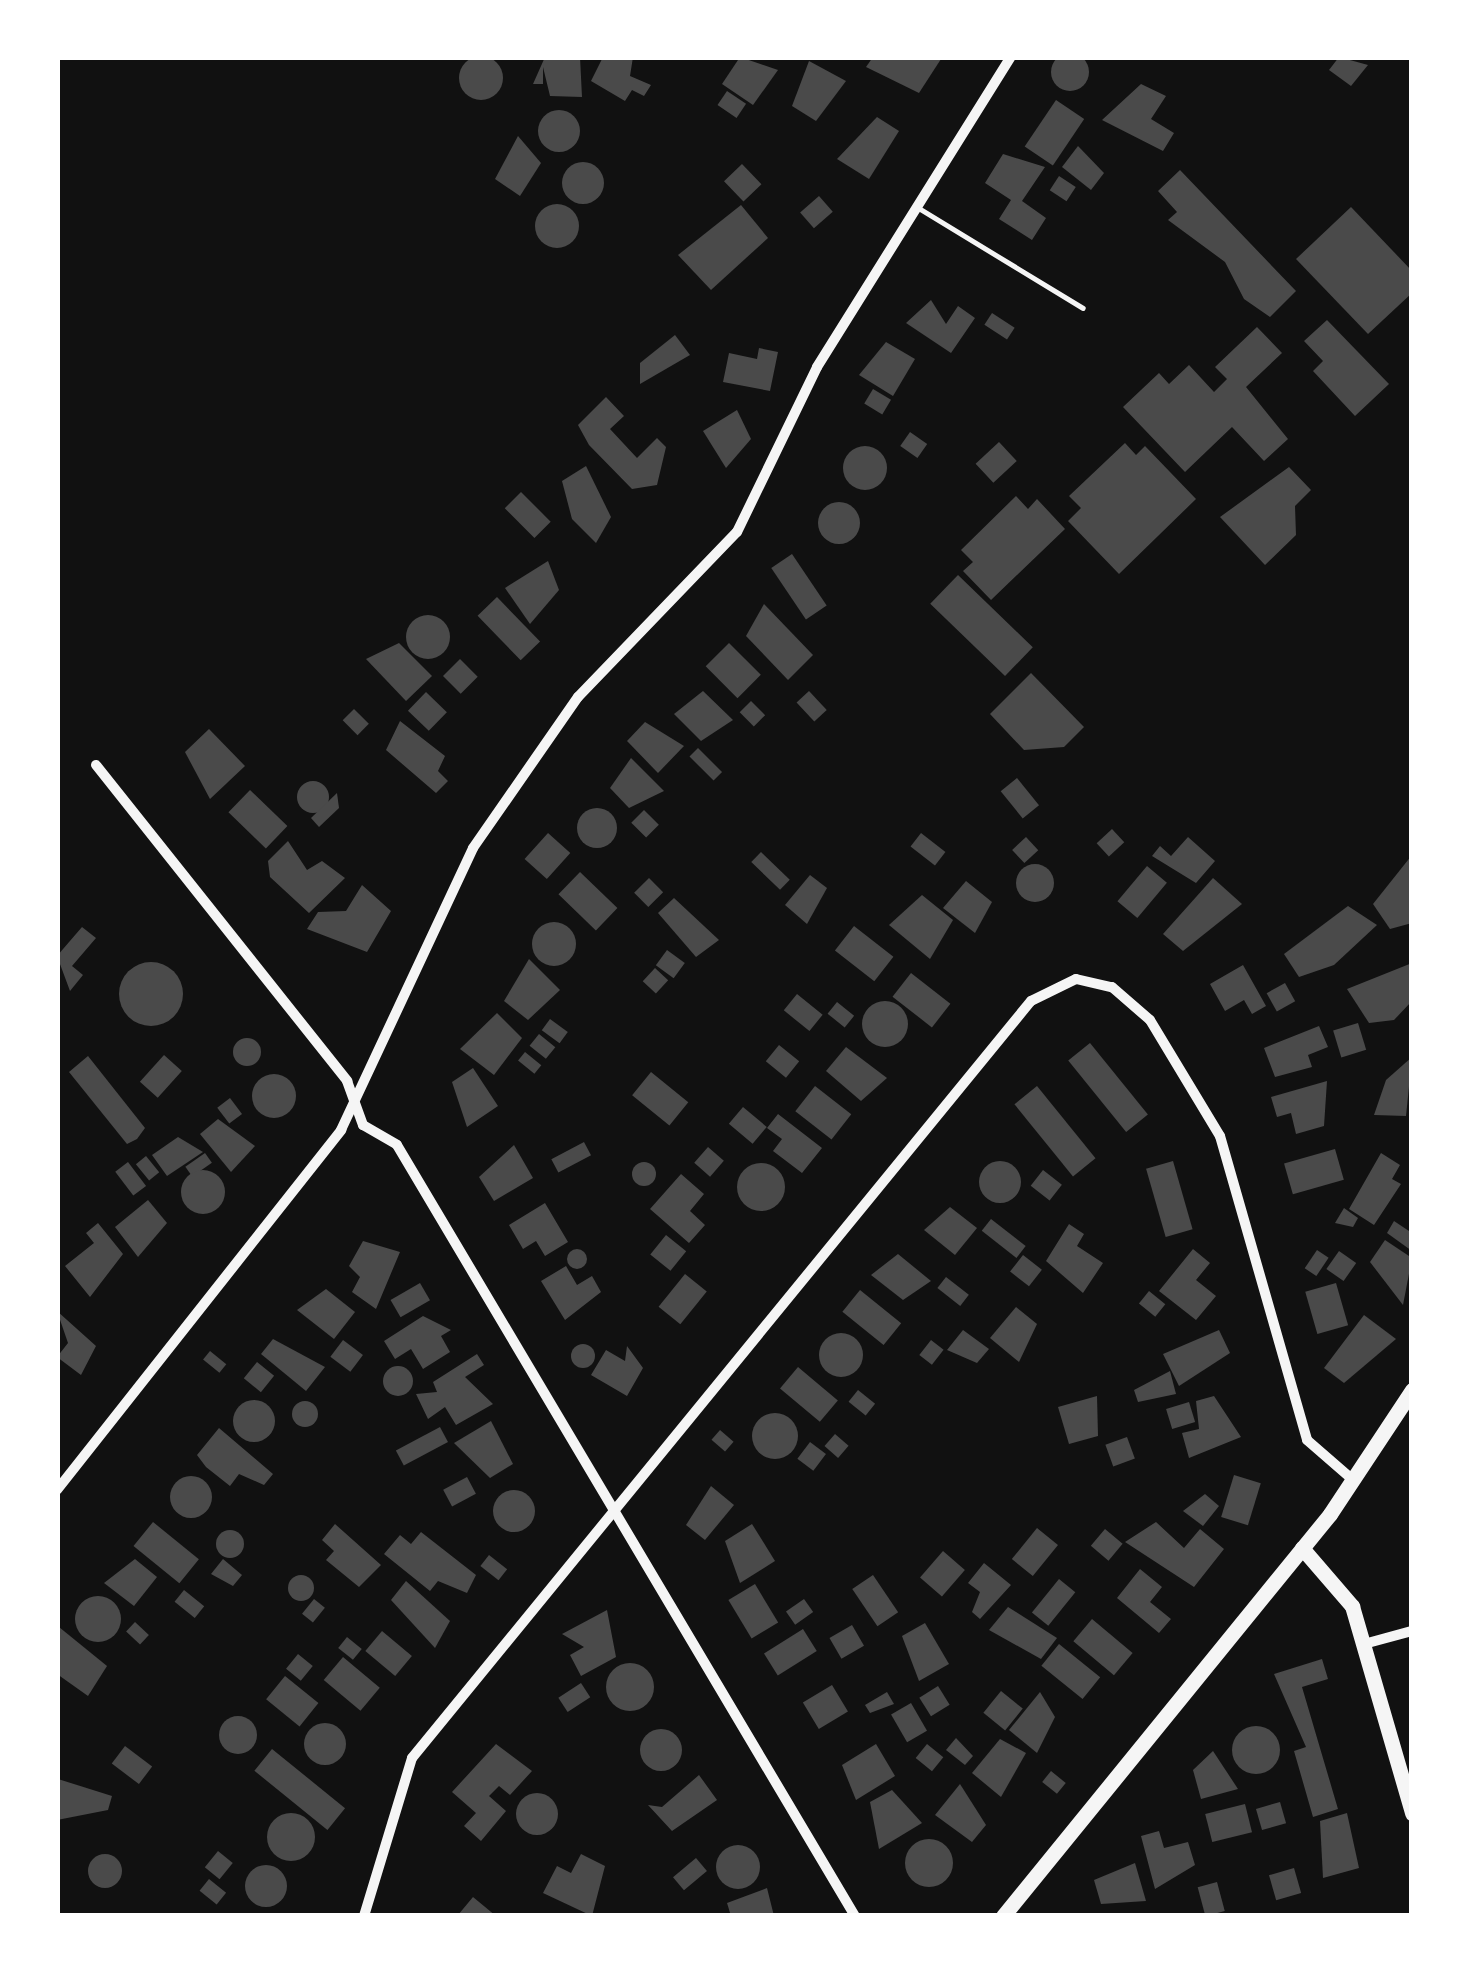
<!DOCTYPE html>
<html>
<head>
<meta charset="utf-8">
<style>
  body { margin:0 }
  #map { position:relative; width:1469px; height:1973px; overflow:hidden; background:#111; font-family:"Open Sans",sans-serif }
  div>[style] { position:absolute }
  .building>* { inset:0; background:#4a4a4a; transform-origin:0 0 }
  .round { border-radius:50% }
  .service>* { height:4.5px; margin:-2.25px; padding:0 2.25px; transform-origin:2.25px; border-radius:2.25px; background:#f5f5f5 }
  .minor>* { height:10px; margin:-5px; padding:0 5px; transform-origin:5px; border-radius:5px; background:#f5f5f5 }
  .secondary>* { height:15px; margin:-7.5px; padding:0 7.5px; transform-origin:7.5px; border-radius:7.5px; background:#f5f5f5 }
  span { translate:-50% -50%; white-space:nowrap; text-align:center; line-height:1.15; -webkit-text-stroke:9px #fff; paint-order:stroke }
  .frame { position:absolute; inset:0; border:60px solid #fff; pointer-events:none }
</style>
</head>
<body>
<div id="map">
  <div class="building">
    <i class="round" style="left:1051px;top:53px;width:38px;height:38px"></i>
    <i class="round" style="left:459px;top:56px;width:44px;height:44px"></i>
    <i style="clip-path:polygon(545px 57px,580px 57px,582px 97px,550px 96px,543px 67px,543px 84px,533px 84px)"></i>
    <i style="clip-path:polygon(603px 57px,633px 57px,630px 76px,651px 85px,644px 96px,632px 90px,625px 101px,591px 81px)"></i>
    <i style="clip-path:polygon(740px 57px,778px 70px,753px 105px,722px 84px)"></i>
    <i style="clip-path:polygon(873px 57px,937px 57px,941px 59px,919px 93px,866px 67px)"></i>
    <i style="clip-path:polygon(1339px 57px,1368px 65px,1351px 86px,1329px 70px)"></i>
    <i style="clip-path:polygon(809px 61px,846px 81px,816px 121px,792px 106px)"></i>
    <i style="clip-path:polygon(1141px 84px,1166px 96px,1151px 119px,1174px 133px,1163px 151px,1102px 120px)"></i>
    <i style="left:727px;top:91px;width:23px;height:17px;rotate:34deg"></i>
    <i style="left:1056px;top:100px;width:34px;height:56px;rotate:34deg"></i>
    <i class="round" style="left:538px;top:110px;width:42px;height:42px"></i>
    <i style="clip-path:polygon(877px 117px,899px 131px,869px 179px,837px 159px)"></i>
    <i style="clip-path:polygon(518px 136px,541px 163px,520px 196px,495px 179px)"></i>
    <i style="clip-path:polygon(1078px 146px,1104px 173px,1091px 190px,1062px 167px)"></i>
    <i style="clip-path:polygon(1003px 154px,1045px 167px,1022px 201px,1046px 218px,1032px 240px,999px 219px,1011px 200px,985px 183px)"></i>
    <i class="round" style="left:562px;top:162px;width:42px;height:42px"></i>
    <i style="left:742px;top:164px;width:28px;height:25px;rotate:46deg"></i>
    <i style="clip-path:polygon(1180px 170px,1296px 291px,1270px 317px,1244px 299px,1225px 262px,1168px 220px,1177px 212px,1158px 191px)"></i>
    <i style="left:1059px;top:176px;width:20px;height:17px;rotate:33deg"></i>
    <i style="left:819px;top:196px;width:21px;height:25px;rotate:49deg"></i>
    <i class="round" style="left:535px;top:204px;width:44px;height:44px"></i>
    <i style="clip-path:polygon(741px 205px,768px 238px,711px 290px,678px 255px)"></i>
    <i style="clip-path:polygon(1351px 207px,1412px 271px,1412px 293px,1368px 334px,1296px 259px)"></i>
    <i style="clip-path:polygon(931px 300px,946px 324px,958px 306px,975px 318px,951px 353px,906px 323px)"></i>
    <i style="left:992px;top:313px;width:27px;height:14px;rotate:33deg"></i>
    <i style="clip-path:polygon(1327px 320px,1389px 384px,1355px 416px,1313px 371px,1323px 361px,1304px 341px)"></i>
    <i style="clip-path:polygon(1257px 327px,1282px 353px,1246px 387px,1288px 439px,1264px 461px,1232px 427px,1185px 472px,1123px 407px,1159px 373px,1169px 384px,1189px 365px,1214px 392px,1227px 379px,1215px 367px)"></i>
    <i style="clip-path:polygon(675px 335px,690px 355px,640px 384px,640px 363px)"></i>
    <i style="clip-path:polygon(886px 342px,915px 359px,893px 396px,859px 375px)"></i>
    <i style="clip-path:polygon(759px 348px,778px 352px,770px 391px,723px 382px,729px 353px,757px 359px)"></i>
    <i style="left:873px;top:389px;width:21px;height:17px;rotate:31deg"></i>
    <i style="clip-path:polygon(606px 397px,624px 416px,610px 429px,637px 458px,657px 438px,666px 447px,657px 485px,632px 489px,589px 445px,578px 425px)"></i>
    <i style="clip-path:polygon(737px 410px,751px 439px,726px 468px,703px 431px)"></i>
    <i style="left:910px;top:432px;width:21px;height:17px;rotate:35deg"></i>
    <i style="left:999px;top:442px;width:26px;height:32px;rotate:47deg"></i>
    <i style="clip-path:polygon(1125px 443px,1136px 455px,1145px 446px,1196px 499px,1119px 574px,1068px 521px,1081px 508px,1069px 496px)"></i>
    <i class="round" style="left:843px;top:446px;width:44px;height:44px"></i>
    <i style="clip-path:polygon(586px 466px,611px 517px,596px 543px,572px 519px,562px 481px)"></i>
    <i style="clip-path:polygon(1289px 467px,1311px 490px,1295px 506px,1296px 535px,1265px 565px,1220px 517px)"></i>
    <i style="left:521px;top:492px;width:42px;height:23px;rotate:45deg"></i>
    <i style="clip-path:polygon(1016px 496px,1028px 509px,1037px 499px,1065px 529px,991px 600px,963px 571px,973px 562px,961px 550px)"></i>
    <i class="round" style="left:818px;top:502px;width:42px;height:42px"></i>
    <i style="left:792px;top:554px;width:62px;height:25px;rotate:56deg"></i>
    <i style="clip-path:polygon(548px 561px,559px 590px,530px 624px,505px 588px)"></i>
    <i style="left:958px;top:575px;width:104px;height:40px;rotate:44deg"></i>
    <i style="left:497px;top:597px;width:62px;height:27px;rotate:46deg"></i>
    <i style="clip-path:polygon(764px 604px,813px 655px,788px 680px,746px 636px)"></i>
    <i class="round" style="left:406px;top:615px;width:44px;height:44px"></i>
    <i style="clip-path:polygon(399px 643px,432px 676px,406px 701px,366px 659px)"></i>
    <i style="left:729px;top:643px;width:45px;height:33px;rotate:45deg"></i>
    <i style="left:460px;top:659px;width:25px;height:24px;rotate:45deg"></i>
    <i style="clip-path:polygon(1031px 673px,1084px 727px,1064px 747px,1024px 750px,990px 714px)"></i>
    <i style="clip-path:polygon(703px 691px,733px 720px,701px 741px,674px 714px)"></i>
    <i style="left:809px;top:691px;width:26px;height:17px;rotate:47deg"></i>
    <i style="left:426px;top:692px;width:29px;height:26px;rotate:44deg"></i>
    <i style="left:751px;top:701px;width:20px;height:16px;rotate:45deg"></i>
    <i style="left:354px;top:709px;width:21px;height:16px;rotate:45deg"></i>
    <i style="clip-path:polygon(400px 721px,445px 756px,438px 771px,448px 781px,436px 793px,386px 750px)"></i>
    <i style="clip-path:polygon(645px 722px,684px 746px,658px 773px,627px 741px)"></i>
    <i style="clip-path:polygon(209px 729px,245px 766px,210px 799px,185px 752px)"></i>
    <i style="left:698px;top:748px;width:34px;height:12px;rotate:45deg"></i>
    <i style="clip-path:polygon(631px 758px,664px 791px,629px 808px,610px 788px)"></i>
    <i style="left:1017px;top:778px;width:35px;height:21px;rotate:51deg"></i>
    <i class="round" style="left:297px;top:781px;width:32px;height:32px"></i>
    <i style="left:250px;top:790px;width:52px;height:31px;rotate:44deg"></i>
    <i style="clip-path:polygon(337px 793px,339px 808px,319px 827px,311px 818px)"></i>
    <i class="round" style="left:577px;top:808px;width:40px;height:40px"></i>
    <i style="left:644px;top:810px;width:21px;height:18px;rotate:45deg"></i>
    <i style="left:1112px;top:829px;width:18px;height:21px;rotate:47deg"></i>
    <i style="left:548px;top:833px;width:30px;height:35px;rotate:42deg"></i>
    <i style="left:921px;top:833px;width:31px;height:17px;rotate:38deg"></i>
    <i style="left:1026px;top:837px;width:18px;height:19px;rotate:47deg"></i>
    <i style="clip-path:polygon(1188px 837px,1215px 861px,1196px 883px,1152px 856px,1160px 846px,1171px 856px)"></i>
    <i style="clip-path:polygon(288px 841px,307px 870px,322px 861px,345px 878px,309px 913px,270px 877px,268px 861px)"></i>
    <i style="left:761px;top:852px;width:40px;height:14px;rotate:44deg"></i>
    <i style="clip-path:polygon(1412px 855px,1412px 923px,1390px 929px,1373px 904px)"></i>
    <i class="round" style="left:1016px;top:864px;width:38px;height:38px"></i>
    <i style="left:1147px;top:866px;width:26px;height:46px;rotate:40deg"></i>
    <i style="left:580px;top:872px;width:52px;height:31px;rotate:44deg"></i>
    <i style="clip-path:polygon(810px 875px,827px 888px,807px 924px,785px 905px)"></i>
    <i style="left:649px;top:878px;width:20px;height:21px;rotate:45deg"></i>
    <i style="clip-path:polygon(1213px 878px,1242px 904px,1183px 951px,1163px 934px)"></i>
    <i style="clip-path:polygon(966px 881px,992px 902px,975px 933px,943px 908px)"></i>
    <i style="clip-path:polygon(362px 885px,391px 911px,367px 952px,307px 929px,318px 912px,346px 911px)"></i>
    <i style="clip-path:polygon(922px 895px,953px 920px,930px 959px,889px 925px)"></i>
    <i style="clip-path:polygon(674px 898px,719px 940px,696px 957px,658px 913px)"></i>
    <i style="clip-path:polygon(1348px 906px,1377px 925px,1334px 965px,1299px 977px,1284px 954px)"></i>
    <i class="round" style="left:532px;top:922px;width:44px;height:44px"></i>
    <i style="left:854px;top:926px;width:50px;height:31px;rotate:38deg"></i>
    <i style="clip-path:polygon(82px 927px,96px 938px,72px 966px,83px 975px,70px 991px,57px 956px)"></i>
    <i style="left:667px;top:950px;width:22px;height:19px;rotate:36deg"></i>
    <i style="clip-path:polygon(529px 959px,560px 990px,528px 1020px,504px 1001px)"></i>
    <i class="round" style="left:119px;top:962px;width:64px;height:64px"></i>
    <i style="clip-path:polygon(1412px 963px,1412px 1001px,1394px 1020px,1369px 1023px,1347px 989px)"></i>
    <i style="clip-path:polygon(1243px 965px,1266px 1006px,1252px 1014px,1244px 1000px,1225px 1011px,1210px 984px)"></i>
    <i style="left:655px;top:968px;width:18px;height:18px;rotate:43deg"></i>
    <i style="left:911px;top:973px;width:50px;height:30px;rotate:38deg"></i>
    <i style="left:1285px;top:983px;width:21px;height:21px;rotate:61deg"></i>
    <i style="left:797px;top:994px;width:33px;height:21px;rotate:39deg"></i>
    <i class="round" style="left:862px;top:1001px;width:46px;height:46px"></i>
    <i style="left:837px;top:1002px;width:22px;height:15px;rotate:39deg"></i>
    <i style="clip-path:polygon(497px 1013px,522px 1038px,494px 1075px,460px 1049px)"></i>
    <i style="left:550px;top:1019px;width:22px;height:14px;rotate:36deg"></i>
    <i style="left:1358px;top:1023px;width:28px;height:26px;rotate:73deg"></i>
    <i style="clip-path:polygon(1319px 1026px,1328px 1047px,1308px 1055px,1312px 1067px,1275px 1077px,1264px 1048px)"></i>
    <i style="left:539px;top:1034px;width:21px;height:15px;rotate:39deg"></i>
    <i class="round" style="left:233px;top:1038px;width:28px;height:28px"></i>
    <i style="left:1090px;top:1043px;width:92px;height:28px;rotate:51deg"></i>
    <i style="left:779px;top:1045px;width:26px;height:21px;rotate:39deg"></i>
    <i style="clip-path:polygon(846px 1047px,887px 1078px,861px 1101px,826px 1071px)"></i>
    <i style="left:525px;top:1052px;width:21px;height:11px;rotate:39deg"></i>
    <i style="left:164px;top:1055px;width:24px;height:36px;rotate:42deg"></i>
    <i style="clip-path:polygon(88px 1056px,145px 1128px,137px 1139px,127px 1144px,69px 1072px)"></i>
    <i style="clip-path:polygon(1412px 1057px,1406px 1116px,1374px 1115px,1386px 1080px)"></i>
    <i style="clip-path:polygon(473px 1068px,498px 1106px,467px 1127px,452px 1082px)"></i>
    <i style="left:651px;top:1072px;width:48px;height:30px;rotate:39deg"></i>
    <i class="round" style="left:252px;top:1074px;width:44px;height:44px"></i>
    <i style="clip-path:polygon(1327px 1081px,1324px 1126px,1296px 1134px,1291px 1113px,1277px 1117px,1271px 1097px)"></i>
    <i style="left:815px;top:1086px;width:46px;height:32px;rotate:38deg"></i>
    <i style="left:1037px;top:1086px;width:93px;height:29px;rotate:51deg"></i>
    <i style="left:230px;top:1098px;width:20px;height:16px;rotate:53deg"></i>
    <i style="left:743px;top:1107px;width:31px;height:22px;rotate:40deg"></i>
    <i style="clip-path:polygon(778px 1114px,822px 1148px,802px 1173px,773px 1151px,782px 1139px,767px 1128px)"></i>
    <i style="clip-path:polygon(218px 1119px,255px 1146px,231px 1172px,200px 1134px)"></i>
    <i style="clip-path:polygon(178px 1137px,203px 1152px,167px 1176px,152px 1155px)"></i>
    <i style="left:584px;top:1142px;width:15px;height:37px;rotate:62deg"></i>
    <i style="clip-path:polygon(514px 1145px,533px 1178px,494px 1201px,479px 1177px)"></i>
    <i style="left:708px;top:1147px;width:21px;height:21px;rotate:41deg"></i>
    <i style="left:1335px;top:1149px;width:32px;height:53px;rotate:74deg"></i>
    <i style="left:205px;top:1153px;width:12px;height:24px;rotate:55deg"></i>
    <i style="clip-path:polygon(1381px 1153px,1400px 1165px,1392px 1179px,1401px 1184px,1374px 1225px,1349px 1209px)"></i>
    <i style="left:146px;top:1156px;width:21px;height:13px;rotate:51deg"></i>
    <i class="round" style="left:979px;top:1161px;width:42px;height:42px"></i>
    <i style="left:1173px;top:1161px;width:71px;height:28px;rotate:74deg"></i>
    <i class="round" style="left:632px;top:1162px;width:24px;height:24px"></i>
    <i style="left:128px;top:1162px;width:30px;height:16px;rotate:53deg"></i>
    <i class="round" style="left:737px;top:1163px;width:48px;height:48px"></i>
    <i class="round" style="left:181px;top:1170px;width:44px;height:44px"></i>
    <i style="left:1043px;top:1170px;width:24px;height:20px;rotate:38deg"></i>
    <i style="clip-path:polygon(681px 1174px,704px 1194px,690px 1211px,705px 1225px,689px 1243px,650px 1209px)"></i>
    <i style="clip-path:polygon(148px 1200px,167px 1223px,138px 1257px,115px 1227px)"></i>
    <i style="clip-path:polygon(545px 1203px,568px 1242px,545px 1256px,536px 1241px,523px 1249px,509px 1225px)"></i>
    <i style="clip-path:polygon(950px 1207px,977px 1228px,955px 1255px,924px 1230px)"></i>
    <i style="clip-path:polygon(1344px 1208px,1358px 1218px,1353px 1227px,1335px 1223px)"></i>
    <i style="left:991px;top:1219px;width:44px;height:15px;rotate:38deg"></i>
    <i style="clip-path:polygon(1394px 1221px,1412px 1233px,1412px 1251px,1387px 1233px)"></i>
    <i style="clip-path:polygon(98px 1223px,123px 1254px,90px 1297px,65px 1266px,94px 1243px,86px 1233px)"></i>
    <i style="clip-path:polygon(1069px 1224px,1084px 1234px,1077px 1246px,1103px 1263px,1083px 1293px,1046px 1261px)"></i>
    <i style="left:666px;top:1235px;width:26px;height:25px;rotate:39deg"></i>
    <i style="clip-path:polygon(1385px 1240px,1412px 1258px,1403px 1305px,1370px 1262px)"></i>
    <i style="clip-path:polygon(363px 1241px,400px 1252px,376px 1309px,352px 1292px,360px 1277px,349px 1266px)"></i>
    <i style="clip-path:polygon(1193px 1249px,1210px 1263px,1196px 1280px,1216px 1296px,1196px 1320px,1159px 1291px)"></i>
    <i class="round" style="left:567px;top:1249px;width:20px;height:20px"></i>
    <i style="left:1317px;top:1250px;width:14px;height:22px;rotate:34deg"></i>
    <i style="left:1339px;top:1251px;width:21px;height:22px;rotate:35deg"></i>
    <i style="clip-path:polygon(898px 1254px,931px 1281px,903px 1300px,871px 1275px)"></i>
    <i style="left:1023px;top:1255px;width:24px;height:21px;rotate:38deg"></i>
    <i style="clip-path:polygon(566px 1266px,577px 1285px,592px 1276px,601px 1292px,565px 1320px,541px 1281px)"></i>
    <i style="left:685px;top:1274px;width:28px;height:42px;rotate:39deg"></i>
    <i style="left:946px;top:1277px;width:29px;height:14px;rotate:38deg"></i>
    <i style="left:420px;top:1283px;width:20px;height:34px;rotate:60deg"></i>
    <i style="left:1336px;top:1283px;width:44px;height:32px;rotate:74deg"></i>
    <i style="clip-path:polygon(326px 1289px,355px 1312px,334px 1339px,297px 1310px)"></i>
    <i style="left:860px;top:1290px;width:53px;height:28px;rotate:39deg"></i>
    <i style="left:1149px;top:1291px;width:21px;height:16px;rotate:39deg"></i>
    <i style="clip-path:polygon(1016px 1307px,1037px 1324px,1019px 1362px,990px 1338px)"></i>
    <i style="clip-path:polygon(57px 1311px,96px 1346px,81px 1375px,57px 1357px,68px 1343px)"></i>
    <i style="clip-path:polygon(1364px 1315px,1396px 1339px,1344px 1383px,1324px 1368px)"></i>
    <i style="clip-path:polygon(423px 1316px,451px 1330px,441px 1336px,450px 1352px,423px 1369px,411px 1349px,395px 1359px,384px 1341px)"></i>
    <i style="clip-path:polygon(963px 1330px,989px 1349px,977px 1363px,947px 1350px)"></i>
    <i style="clip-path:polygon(1219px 1330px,1230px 1353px,1179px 1386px,1163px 1354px)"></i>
    <i class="round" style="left:819px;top:1333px;width:44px;height:44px"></i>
    <i style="clip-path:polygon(273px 1339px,325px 1367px,306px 1391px,261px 1354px)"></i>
    <i style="left:343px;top:1340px;width:25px;height:21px;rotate:37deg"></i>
    <i style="left:931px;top:1340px;width:16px;height:19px;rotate:38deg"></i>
    <i class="round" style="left:571px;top:1344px;width:24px;height:24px"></i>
    <i style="clip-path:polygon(627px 1346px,643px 1368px,627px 1396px,591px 1375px,606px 1350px,625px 1361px)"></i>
    <i style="left:210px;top:1351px;width:21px;height:11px;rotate:39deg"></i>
    <i style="clip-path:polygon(477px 1354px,484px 1365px,465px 1377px,493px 1404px,456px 1425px,445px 1407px,428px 1419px,416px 1394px,437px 1392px,433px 1382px)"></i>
    <i style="left:257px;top:1362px;width:22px;height:21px;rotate:39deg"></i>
    <i class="round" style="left:383px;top:1366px;width:30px;height:30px"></i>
    <i style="left:798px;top:1367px;width:52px;height:28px;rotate:40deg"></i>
    <i style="clip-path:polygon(1170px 1371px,1176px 1394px,1138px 1402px,1134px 1390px)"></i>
    <i style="left:858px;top:1390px;width:22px;height:15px;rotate:39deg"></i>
    <i style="clip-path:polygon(1097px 1396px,1098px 1436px,1069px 1444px,1058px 1407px)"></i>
    <i style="clip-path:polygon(1214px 1396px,1241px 1437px,1189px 1458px,1182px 1433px,1199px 1429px,1196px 1401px)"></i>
    <i class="round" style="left:233px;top:1400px;width:42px;height:42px"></i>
    <i class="round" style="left:292px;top:1401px;width:26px;height:26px"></i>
    <i style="left:1189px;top:1402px;width:21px;height:24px;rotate:73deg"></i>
    <i class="round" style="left:752px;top:1413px;width:46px;height:46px"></i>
    <i style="clip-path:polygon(491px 1421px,513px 1464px,490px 1478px,454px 1443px)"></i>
    <i style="left:440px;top:1427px;width:17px;height:50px;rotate:62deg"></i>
    <i style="clip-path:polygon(219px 1428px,273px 1474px,264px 1485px,239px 1474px,230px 1486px,206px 1467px,197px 1455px)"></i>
    <i style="left:720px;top:1430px;width:18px;height:13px;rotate:41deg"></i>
    <i style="left:835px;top:1434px;width:18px;height:16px;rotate:41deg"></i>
    <i style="left:1127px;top:1437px;width:23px;height:23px;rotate:70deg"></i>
    <i style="left:810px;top:1442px;width:20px;height:21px;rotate:37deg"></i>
    <i style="left:1234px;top:1475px;width:28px;height:44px;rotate:17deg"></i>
    <i class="round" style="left:170px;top:1476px;width:42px;height:42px"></i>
    <i style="left:467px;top:1477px;width:19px;height:27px;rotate:62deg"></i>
    <i style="clip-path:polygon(711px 1486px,734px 1505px,705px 1540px,686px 1525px)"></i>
    <i class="round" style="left:493px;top:1490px;width:42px;height:42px"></i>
    <i style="clip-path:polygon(1205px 1494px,1219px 1506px,1203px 1526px,1183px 1511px)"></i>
    <i style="left:153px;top:1522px;width:59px;height:31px;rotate:39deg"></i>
    <i style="clip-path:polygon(1156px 1522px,1184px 1548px,1200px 1529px,1224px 1549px,1194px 1587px,1125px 1542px)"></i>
    <i style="clip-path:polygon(335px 1524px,381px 1565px,359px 1587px,326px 1560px,334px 1551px,322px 1540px)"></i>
    <i style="clip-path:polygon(752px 1524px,775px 1561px,740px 1583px,725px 1541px)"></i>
    <i style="left:1037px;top:1528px;width:27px;height:40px;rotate:39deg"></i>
    <i style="left:1105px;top:1529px;width:23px;height:22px;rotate:40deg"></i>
    <i class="round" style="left:216px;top:1530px;width:28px;height:28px"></i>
    <i style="clip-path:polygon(421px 1532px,476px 1575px,467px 1593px,438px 1581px,430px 1591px,384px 1554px,400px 1535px,411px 1544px)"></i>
    <i style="left:943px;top:1551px;width:29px;height:35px;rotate:41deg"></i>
    <i style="left:489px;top:1555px;width:23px;height:14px;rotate:38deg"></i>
    <i style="clip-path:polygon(135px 1559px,157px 1577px,134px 1606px,104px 1583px)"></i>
    <i style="clip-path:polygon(223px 1559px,242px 1575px,233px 1586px,211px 1574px)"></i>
    <i style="clip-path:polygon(984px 1563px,1011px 1585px,980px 1619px,972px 1612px,980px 1592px,968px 1583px)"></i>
    <i style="clip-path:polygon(1140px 1569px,1162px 1587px,1150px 1602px,1171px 1619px,1159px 1633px,1117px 1598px)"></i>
    <i style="left:873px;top:1575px;width:45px;height:25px;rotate:56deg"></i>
    <i class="round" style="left:288px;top:1575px;width:26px;height:26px"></i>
    <i style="left:1059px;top:1579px;width:21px;height:43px;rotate:39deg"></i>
    <i style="clip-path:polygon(406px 1581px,450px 1621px,435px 1648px,391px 1600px)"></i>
    <i style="left:755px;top:1584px;width:45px;height:31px;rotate:59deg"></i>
    <i style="left:184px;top:1590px;width:26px;height:15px;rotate:39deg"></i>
    <i class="round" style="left:75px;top:1596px;width:46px;height:46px"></i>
    <i style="left:314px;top:1599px;width:14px;height:19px;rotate:39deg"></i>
    <i style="left:804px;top:1599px;width:16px;height:22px;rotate:55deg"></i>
    <i style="clip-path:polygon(1008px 1607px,1057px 1638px,1041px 1659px,989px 1630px)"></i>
    <i style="clip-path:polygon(607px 1610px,616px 1657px,581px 1676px,570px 1655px,584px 1647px,562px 1634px)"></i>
    <i style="left:1092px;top:1619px;width:53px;height:29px;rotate:40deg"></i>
    <i style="left:135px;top:1622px;width:19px;height:13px;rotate:43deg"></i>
    <i style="clip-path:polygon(925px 1623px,949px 1664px,919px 1681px,902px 1636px)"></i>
    <i style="left:852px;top:1625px;width:24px;height:26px;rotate:60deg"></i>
    <i style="clip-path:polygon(59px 1627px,107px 1666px,88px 1696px,57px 1674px)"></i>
    <i style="left:803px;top:1629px;width:26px;height:46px;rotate:58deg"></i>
    <i style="left:382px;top:1631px;width:39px;height:26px;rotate:40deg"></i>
    <i style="left:347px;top:1637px;width:19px;height:14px;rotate:39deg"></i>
    <i style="left:1059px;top:1644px;width:53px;height:28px;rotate:39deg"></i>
    <i style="left:298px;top:1654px;width:19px;height:19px;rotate:39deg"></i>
    <i style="left:343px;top:1657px;width:48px;height:30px;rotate:40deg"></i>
    <i style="clip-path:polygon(1322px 1659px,1328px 1679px,1302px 1687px,1338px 1809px,1313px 1817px,1294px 1751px,1306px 1747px,1274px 1674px)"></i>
    <i class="round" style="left:606px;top:1663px;width:48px;height:48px"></i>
    <i style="left:285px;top:1676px;width:43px;height:30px;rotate:39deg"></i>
    <i style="left:581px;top:1683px;width:17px;height:27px;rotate:57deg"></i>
    <i style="left:832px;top:1685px;width:31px;height:34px;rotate:59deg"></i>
    <i style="left:938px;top:1686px;width:22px;height:22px;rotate:58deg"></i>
    <i style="left:1001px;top:1691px;width:28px;height:28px;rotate:39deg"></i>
    <i style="clip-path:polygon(887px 1692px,894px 1704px,870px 1713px,865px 1705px)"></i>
    <i style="clip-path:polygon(1040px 1692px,1055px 1717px,1037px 1753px,1009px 1730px)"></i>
    <i style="left:911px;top:1703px;width:32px;height:23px;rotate:60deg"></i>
    <i class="round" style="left:219px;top:1716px;width:38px;height:38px"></i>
    <i class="round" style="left:304px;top:1723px;width:42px;height:42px"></i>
    <i class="round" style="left:1232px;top:1726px;width:48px;height:48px"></i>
    <i class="round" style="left:640px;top:1729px;width:42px;height:42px"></i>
    <i style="clip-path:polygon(956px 1738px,973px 1756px,965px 1765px,946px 1750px)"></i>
    <i style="clip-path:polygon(1000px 1739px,1026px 1753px,1001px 1797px,972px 1773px)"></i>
    <i style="clip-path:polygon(496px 1744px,532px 1771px,510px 1795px,499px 1786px,489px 1796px,506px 1811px,481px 1841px,464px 1826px,476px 1813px,452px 1792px)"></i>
    <i style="clip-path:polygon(876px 1744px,895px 1776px,856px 1800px,842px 1765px)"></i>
    <i style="left:927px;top:1744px;width:21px;height:18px;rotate:39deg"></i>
    <i style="left:125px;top:1746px;width:34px;height:22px;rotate:37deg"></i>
    <i style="left:272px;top:1749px;width:94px;height:28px;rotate:39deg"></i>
    <i style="clip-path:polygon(1213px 1751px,1238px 1789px,1201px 1799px,1193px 1770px)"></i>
    <i style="left:1051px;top:1771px;width:19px;height:14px;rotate:39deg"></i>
    <i style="clip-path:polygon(699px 1775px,717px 1800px,672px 1831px,648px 1805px,662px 1807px)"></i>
    <i style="clip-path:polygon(58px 1779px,112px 1796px,108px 1810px,57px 1820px)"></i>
    <i style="clip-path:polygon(960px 1784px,986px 1825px,972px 1842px,935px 1815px)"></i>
    <i style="clip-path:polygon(892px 1790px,922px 1823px,879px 1849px,870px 1802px)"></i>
    <i class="round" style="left:516px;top:1793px;width:42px;height:42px"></i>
    <i style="left:1280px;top:1802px;width:22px;height:25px;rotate:74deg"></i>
    <i style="left:1245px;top:1804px;width:29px;height:41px;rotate:76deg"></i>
    <i style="clip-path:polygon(1347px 1813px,1359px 1868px,1323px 1878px,1320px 1821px)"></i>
    <i class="round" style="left:267px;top:1813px;width:48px;height:48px"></i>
    <i style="clip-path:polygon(1159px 1831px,1164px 1848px,1188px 1842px,1195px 1865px,1155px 1889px,1141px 1836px)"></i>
    <i class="round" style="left:905px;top:1839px;width:48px;height:48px"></i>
    <i class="round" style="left:716px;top:1845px;width:44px;height:44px"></i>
    <i style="left:218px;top:1851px;width:19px;height:21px;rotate:39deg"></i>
    <i style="clip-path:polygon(581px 1854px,605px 1866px,592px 1916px,543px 1893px,557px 1866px,571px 1873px)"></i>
    <i class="round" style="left:88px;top:1854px;width:34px;height:34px"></i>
    <i style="left:696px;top:1858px;width:17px;height:30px;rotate:50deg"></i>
    <i style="clip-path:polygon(1135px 1863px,1146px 1901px,1101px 1904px,1094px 1880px)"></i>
    <i class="round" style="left:245px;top:1865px;width:42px;height:42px"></i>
    <i style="left:1294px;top:1868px;width:26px;height:26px;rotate:74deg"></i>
    <i style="left:209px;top:1879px;width:22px;height:15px;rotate:39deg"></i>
    <i style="left:1217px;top:1882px;width:30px;height:20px;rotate:75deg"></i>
    <i style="clip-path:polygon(767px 1888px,774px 1916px,731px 1916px,727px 1903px)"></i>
    <i style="clip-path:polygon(473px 1897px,496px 1916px,447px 1916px,458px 1915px)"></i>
  </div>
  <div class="service">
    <i style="left:917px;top:207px;width:194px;rotate:31.3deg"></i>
  </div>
  <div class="minor">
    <i style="left:96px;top:765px;width:404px;rotate:51.5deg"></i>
    <i style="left:347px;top:1081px;width:47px;rotate:70deg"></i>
    <i style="left:363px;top:1125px;width:39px;rotate:30deg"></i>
    <i style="left:397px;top:1145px;width:897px;rotate:59.29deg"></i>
    <i style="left:57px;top:1490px;width:459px;rotate:-51.7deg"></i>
    <i style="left:341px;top:1130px;width:311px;rotate:-64.9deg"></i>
    <i style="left:473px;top:848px;width:184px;rotate:-55.2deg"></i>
    <i style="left:578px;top:697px;width:229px;rotate:-46.1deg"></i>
    <i style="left:737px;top:532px;width:183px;rotate:-64.1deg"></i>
    <i style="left:817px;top:367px;width:366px;rotate:-58deg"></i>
    <i style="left:1364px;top:1644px;width:50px;rotate:-15.2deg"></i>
    <i style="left:364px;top:1916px;width:165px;rotate:-73.1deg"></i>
    <i style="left:412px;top:1758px;width:978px;rotate:-50.73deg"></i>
    <i style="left:1031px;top:1001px;width:50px;rotate:-26.1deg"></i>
    <i style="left:1076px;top:979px;width:37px;rotate:13deg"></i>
    <i style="left:1112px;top:987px;width:50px;rotate:41deg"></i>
    <i style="left:1150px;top:1020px;width:135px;rotate:58.9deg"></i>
    <i style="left:1220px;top:1136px;width:316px;rotate:74deg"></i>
    <i style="left:1307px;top:1440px;width:61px;rotate:41deg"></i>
  </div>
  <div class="secondary">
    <i style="left:1302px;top:1548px;width:77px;rotate:49.2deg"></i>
    <i style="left:1352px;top:1606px;width:216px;rotate:73.8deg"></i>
    <i style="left:1003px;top:1916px;width:518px;rotate:-50.87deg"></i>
    <i style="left:1330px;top:1514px;width:149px;rotate:-56.5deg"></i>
  </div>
  <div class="frame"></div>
</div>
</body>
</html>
